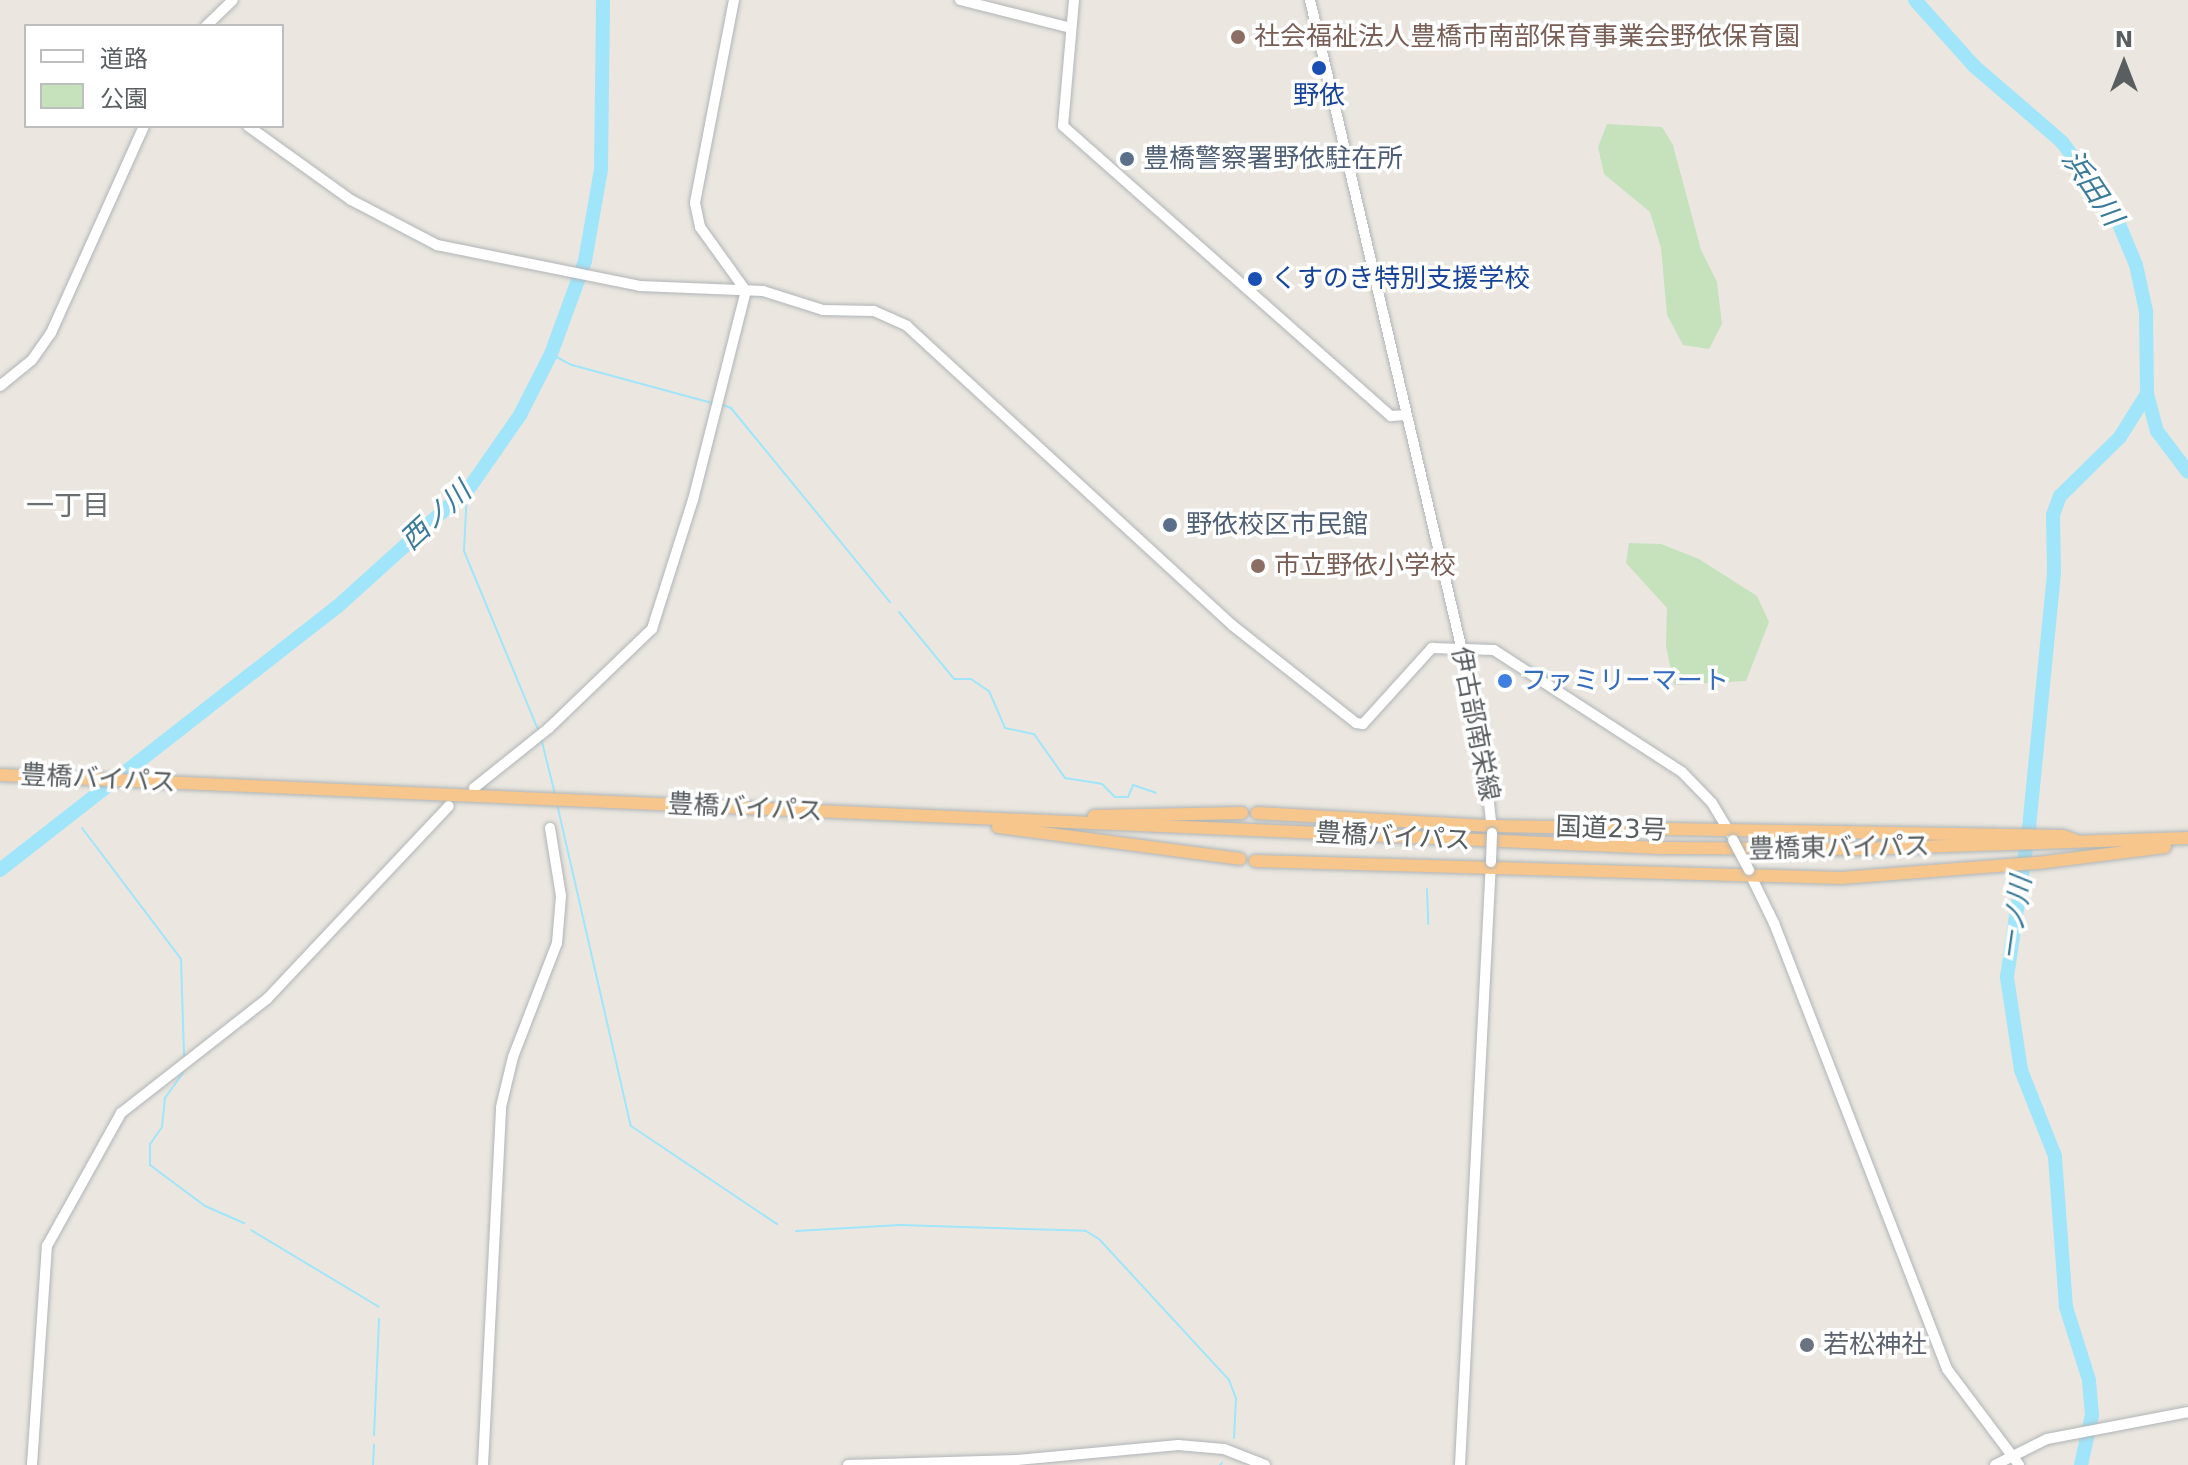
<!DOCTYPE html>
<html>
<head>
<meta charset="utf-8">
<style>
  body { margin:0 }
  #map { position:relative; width:2188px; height:1465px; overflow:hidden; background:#ebe7e0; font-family:"DejaVu Sans","Noto Sans JP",sans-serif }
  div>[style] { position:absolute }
  .green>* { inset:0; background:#c5e2bd }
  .stream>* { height:2px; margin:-1px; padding:0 1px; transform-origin:1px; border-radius:1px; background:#a1e5fa }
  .river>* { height:14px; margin:-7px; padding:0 7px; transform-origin:7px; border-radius:7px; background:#a1e5fa }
  .roads { filter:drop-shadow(0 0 2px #b0b5b7) drop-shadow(0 0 2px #b0b5b7) }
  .secondary>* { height:10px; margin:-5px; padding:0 5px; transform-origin:5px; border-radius:5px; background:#fff }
  .highway>* { height:12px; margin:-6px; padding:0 6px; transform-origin:6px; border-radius:6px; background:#f7c68c }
  .bridges { filter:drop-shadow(0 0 2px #b0b5b7) drop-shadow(0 0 2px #b0b5b7) }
  .secondary-bridge>* { height:10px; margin:-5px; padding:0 5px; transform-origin:5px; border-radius:5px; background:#fff }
  .dots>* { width:22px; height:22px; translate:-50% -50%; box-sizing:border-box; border:4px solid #fff; border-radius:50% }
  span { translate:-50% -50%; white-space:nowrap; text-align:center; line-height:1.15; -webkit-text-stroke:7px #fff; paint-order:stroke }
  .education-label { font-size:26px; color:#785e54 }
  .left { translate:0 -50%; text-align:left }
  .transit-label { font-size:26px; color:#164399 }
  .service-label { font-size:26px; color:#4e5e75 }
  .shop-label { font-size:26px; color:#366cbe }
  .street-label { font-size:26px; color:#595e60 }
  .worship-label { font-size:26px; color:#5b616d }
  .water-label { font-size:28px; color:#3b7b99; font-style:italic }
  .neighbourhood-label { font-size:28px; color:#6a7072 }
  .legend { position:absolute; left:24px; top:24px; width:260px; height:104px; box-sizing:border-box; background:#fff; border:2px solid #bdbfbf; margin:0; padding:10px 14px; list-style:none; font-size:24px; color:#595e60 }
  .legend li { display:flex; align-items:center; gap:16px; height:40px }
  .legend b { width:40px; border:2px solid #bdbfbf }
  .north { position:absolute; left:2084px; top:24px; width:80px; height:80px; -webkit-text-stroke:6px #fff; paint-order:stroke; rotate:0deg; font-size:22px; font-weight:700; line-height:32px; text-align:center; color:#595e60 }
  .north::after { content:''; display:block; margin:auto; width:28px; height:36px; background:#595e60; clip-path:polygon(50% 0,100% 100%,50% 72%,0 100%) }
</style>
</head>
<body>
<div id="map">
  <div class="green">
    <i style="clip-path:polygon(1607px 124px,1662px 127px,1673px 145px,1701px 250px,1717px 282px,1722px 324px,1709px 349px,1683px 345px,1667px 315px,1661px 248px,1650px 212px,1604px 174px,1598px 147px)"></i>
    <i style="clip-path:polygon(1629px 543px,1661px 544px,1699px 559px,1757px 596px,1769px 622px,1746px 681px,1674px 685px,1666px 646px,1667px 608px,1626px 563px)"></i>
  </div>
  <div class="stream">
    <i style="left:551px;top:354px;width:24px;rotate:28deg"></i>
    <i style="left:572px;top:365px;width:145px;rotate:15.2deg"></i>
    <i style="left:723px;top:405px;width:9px;rotate:21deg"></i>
    <i style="left:731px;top:408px;width:251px;rotate:50.7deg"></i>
    <i style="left:467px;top:491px;width:60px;rotate:92.9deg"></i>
    <i style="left:464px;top:551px;width:196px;rotate:67.5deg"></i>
    <i style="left:899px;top:612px;width:87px;rotate:50.6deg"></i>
    <i style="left:954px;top:679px;width:17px"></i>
    <i style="left:971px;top:679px;width:22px;rotate:34deg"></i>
    <i style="left:989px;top:691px;width:40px;rotate:66.6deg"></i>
    <i style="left:1005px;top:728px;width:30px;rotate:12deg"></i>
    <i style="left:1034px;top:734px;width:54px;rotate:54.8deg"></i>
    <i style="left:1065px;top:778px;width:37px;rotate:9deg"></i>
    <i style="left:1102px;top:784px;width:18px;rotate:45deg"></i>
    <i style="left:1115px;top:797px;width:13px"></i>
    <i style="left:1128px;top:797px;width:13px;rotate:-67deg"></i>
    <i style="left:1133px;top:785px;width:24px;rotate:19deg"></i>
    <i style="left:541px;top:738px;width:58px;rotate:76deg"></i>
    <i style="left:557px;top:804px;width:330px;rotate:77.1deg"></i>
    <i style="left:631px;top:1126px;width:176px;rotate:33.9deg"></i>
    <i style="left:82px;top:828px;width:164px;rotate:52.9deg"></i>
    <i style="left:181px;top:959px;width:97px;rotate:88.2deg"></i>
    <i style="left:1427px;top:889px;width:35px;rotate:88deg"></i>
    <i style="left:183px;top:1073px;width:31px;rotate:126deg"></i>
    <i style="left:165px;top:1098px;width:29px;rotate:96deg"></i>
    <i style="left:162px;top:1127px;width:21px;rotate:125deg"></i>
    <i style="left:150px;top:1144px;width:21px;rotate:90deg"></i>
    <i style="left:150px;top:1165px;width:69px;rotate:36.7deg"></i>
    <i style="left:205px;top:1206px;width:43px;rotate:23.6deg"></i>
    <i style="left:251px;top:1230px;width:149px;rotate:31deg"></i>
    <i style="left:796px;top:1231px;width:104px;rotate:-3.3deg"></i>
    <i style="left:900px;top:1225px;width:186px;rotate:1.8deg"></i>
    <i style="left:1086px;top:1231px;width:15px;rotate:32deg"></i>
    <i style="left:1099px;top:1239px;width:192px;rotate:47.3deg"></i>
    <i style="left:1229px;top:1380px;width:19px;rotate:69deg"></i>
    <i style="left:1236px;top:1398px;width:40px;rotate:92.9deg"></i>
    <i style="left:374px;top:1435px;width:116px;rotate:-87.5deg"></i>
    <i style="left:373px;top:1465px;width:20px;rotate:-87deg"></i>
    <i style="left:1220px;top:1465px;width:3px;rotate:-45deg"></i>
  </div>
  <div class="river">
    <i style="left:1915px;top:0;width:89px;rotate:48.2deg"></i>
    <i style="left:1974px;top:66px;width:116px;rotate:40.8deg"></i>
    <i style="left:2062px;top:142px;width:87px;rotate:53.4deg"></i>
    <i style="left:2114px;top:212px;width:57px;rotate:67.5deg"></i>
    <i style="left:2136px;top:265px;width:47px;rotate:77.7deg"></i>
    <i style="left:2146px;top:311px;width:83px;rotate:89.3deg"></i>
    <i style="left:2147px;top:394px;width:38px;rotate:75deg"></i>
    <i style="left:2157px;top:431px;width:51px;rotate:52.9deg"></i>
    <i style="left:0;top:870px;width:427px;rotate:-38deg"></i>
    <i style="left:337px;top:607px;width:179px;rotate:-42.1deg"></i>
    <i style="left:470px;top:487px;width:88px;rotate:-55.2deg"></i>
    <i style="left:520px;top:415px;width:68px;rotate:-63.1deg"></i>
    <i style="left:551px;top:354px;width:99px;rotate:-69.9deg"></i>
    <i style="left:585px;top:261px;width:93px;rotate:-80.1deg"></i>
    <i style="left:601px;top:169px;width:169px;rotate:-89.3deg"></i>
    <i style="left:2081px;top:1465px;width:51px;rotate:-77.6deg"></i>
    <i style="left:2092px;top:1415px;width:35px;rotate:-95deg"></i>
    <i style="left:2089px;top:1380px;width:77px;rotate:-107.5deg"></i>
    <i style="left:2066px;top:1307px;width:151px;rotate:-94.2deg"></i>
    <i style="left:2055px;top:1156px;width:92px;rotate:-111.6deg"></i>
    <i style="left:2021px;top:1070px;width:94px;rotate:-98.6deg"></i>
    <i style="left:2007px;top:977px;width:151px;rotate:-81.6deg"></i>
    <i style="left:2029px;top:828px;width:257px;rotate:-84.4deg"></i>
    <i style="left:2054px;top:572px;width:57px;rotate:-91deg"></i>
    <i style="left:2053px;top:515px;width:20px;rotate:-70deg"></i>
    <i style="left:2060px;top:496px;width:84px;rotate:-44.5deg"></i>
    <i style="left:2120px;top:437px;width:51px;rotate:-57.9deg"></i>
  </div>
  <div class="roads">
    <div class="secondary">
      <i style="left:734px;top:0;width:207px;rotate:100.9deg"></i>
      <i style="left:695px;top:203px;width:25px;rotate:78deg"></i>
      <i style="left:700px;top:227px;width:79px;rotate:54.3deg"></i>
      <i style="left:960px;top:0;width:114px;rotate:14.2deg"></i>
      <i style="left:1074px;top:0;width:126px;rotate:95deg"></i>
      <i style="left:1063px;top:126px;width:438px;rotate:41.5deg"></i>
      <i style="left:1391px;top:416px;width:15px;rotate:-4deg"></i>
      <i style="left:1310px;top:0;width:756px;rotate:76.85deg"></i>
      <i style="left:1482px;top:736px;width:96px;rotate:84deg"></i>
      <i style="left:206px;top:26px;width:37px;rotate:-44deg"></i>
      <i style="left:248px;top:126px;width:127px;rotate:35.7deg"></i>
      <i style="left:351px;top:200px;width:97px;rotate:27.6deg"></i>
      <i style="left:437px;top:245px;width:207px;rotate:11.4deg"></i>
      <i style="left:640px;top:286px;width:123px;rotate:2.3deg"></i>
      <i style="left:763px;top:291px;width:63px;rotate:17.6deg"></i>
      <i style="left:823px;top:310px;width:51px;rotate:1.1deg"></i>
      <i style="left:874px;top:311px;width:36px;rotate:24deg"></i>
      <i style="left:907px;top:326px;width:442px;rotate:42.6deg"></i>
      <i style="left:1232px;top:625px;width:158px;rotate:38.3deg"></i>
      <i style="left:1356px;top:723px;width:7px;rotate:8deg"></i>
      <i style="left:1363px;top:724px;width:103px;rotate:-47.8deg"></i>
      <i style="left:1432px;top:648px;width:62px;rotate:1.8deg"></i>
      <i style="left:1494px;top:650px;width:224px;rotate:33deg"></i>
      <i style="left:1682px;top:772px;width:43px;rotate:45.9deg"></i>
      <i style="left:1712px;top:803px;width:37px;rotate:59deg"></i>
      <i style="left:0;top:386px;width:41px;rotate:-39.1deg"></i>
      <i style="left:32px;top:360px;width:33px;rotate:-55deg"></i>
      <i style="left:51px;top:333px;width:227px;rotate:-65.8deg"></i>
      <i style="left:474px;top:788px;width:96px;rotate:-38.7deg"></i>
      <i style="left:549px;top:728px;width:143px;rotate:-43.9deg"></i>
      <i style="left:652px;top:629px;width:135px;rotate:-72.4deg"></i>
      <i style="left:693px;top:500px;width:216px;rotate:-75.8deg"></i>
      <i style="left:1749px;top:872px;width:57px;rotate:63.9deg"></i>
      <i style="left:1774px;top:923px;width:478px;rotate:68.8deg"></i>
      <i style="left:1947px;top:1369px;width:120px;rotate:53.1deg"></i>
      <i style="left:32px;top:1465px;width:220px;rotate:-86.1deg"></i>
      <i style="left:47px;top:1246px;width:152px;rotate:-60.9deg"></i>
      <i style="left:121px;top:1113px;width:185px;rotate:-38deg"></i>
      <i style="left:267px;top:999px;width:265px;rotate:-46.7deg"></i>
      <i style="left:483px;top:1465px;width:358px;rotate:-87.1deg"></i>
      <i style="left:501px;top:1107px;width:51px;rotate:-76.5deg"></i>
      <i style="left:513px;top:1057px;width:122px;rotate:-68.9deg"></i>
      <i style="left:557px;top:943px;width:47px;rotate:-85.1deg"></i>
      <i style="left:561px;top:896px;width:69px;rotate:-99.2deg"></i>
      <i style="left:848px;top:1465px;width:169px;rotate:-1.7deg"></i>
      <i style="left:1017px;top:1460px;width:162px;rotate:-5.3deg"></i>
      <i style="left:1178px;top:1445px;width:46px;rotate:5deg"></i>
      <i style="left:1224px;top:1449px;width:44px;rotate:21.3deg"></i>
      <i style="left:1460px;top:1465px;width:604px;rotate:-87.06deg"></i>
      <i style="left:1995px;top:1465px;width:58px;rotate:-26.6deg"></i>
      <i style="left:2047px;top:1439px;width:144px;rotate:-10.8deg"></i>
    </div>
    <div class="highway">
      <i style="left:0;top:775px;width:1662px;rotate:2.52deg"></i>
      <i style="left:1660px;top:848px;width:197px;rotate:0.3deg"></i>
      <i style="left:1857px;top:849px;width:331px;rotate:-1.9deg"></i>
      <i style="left:1257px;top:813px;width:235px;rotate:3.2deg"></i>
      <i style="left:1492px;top:826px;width:571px;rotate:1deg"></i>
      <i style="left:2063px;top:836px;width:15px;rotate:20deg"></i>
      <i style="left:1094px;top:816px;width:148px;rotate:-1.2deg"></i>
      <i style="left:998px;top:827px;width:244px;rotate:7.5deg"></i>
      <i style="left:1255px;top:861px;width:586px;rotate:1.66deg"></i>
      <i style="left:1841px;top:878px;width:198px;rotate:-4.4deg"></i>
      <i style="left:2038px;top:863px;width:128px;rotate:-7.2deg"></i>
    </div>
  </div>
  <div class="bridges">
    <div class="secondary-bridge">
      <i style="left:1733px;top:840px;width:34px;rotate:62deg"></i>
      <i style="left:1491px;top:862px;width:29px;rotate:-88deg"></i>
    </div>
  </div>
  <div class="dots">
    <i style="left:1238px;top:37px;background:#8d6e63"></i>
    <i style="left:1319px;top:68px;background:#1a4fb4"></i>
    <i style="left:1127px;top:159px;background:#5c6f8a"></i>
    <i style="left:1255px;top:279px;background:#1a4fb4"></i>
    <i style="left:1170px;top:525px;background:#5c6f8a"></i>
    <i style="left:1258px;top:566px;background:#8d6e63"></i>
    <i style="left:1505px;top:681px;background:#3f7fe0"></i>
    <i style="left:1807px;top:1345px;background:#6b7280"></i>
  </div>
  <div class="education-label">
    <span class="left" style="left:1254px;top:37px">社会福祉法人豊橋市南部保育事業会野依保育園</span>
    <span class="left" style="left:1274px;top:566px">市立野依小学校</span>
  </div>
  <div class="transit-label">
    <span style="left:1319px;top:96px">野依</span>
    <span class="left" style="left:1271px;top:279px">くすのき特別支援学校</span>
  </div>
  <div class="service-label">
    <span class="left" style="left:1143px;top:159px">豊橋警察署野依駐在所</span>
    <span class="left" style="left:1186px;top:525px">野依校区市民館</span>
  </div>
  <div class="shop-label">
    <span class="left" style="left:1521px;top:681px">ファミリーマート</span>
  </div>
  <div class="street-label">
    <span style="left:1475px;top:724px;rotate:79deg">伊古部南栄線</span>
    <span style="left:98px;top:779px;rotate:3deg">豊橋バイパス</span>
    <span style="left:745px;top:808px;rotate:3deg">豊橋バイパス</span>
    <span style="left:1611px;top:829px;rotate:2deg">国道23号</span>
    <span style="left:1393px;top:837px;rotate:3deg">豊橋バイパス</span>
    <span style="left:1839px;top:848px;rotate:-1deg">豊橋東バイパス</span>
  </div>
  <div class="worship-label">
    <span class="left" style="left:1823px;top:1345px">若松神社</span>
  </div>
  <div class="water-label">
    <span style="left:2092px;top:188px;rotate:56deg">浜田川</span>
    <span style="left:436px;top:516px;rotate:-43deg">西ノ川</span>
    <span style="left:2016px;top:918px;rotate:-82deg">一ノ川</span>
  </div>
  <div class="neighbourhood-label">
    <span style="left:68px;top:506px">一丁目</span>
  </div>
  <ul class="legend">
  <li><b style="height:10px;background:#fff"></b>道路</li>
  <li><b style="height:22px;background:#c5e2bd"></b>公園</li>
  </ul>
  <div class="north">N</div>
</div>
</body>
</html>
